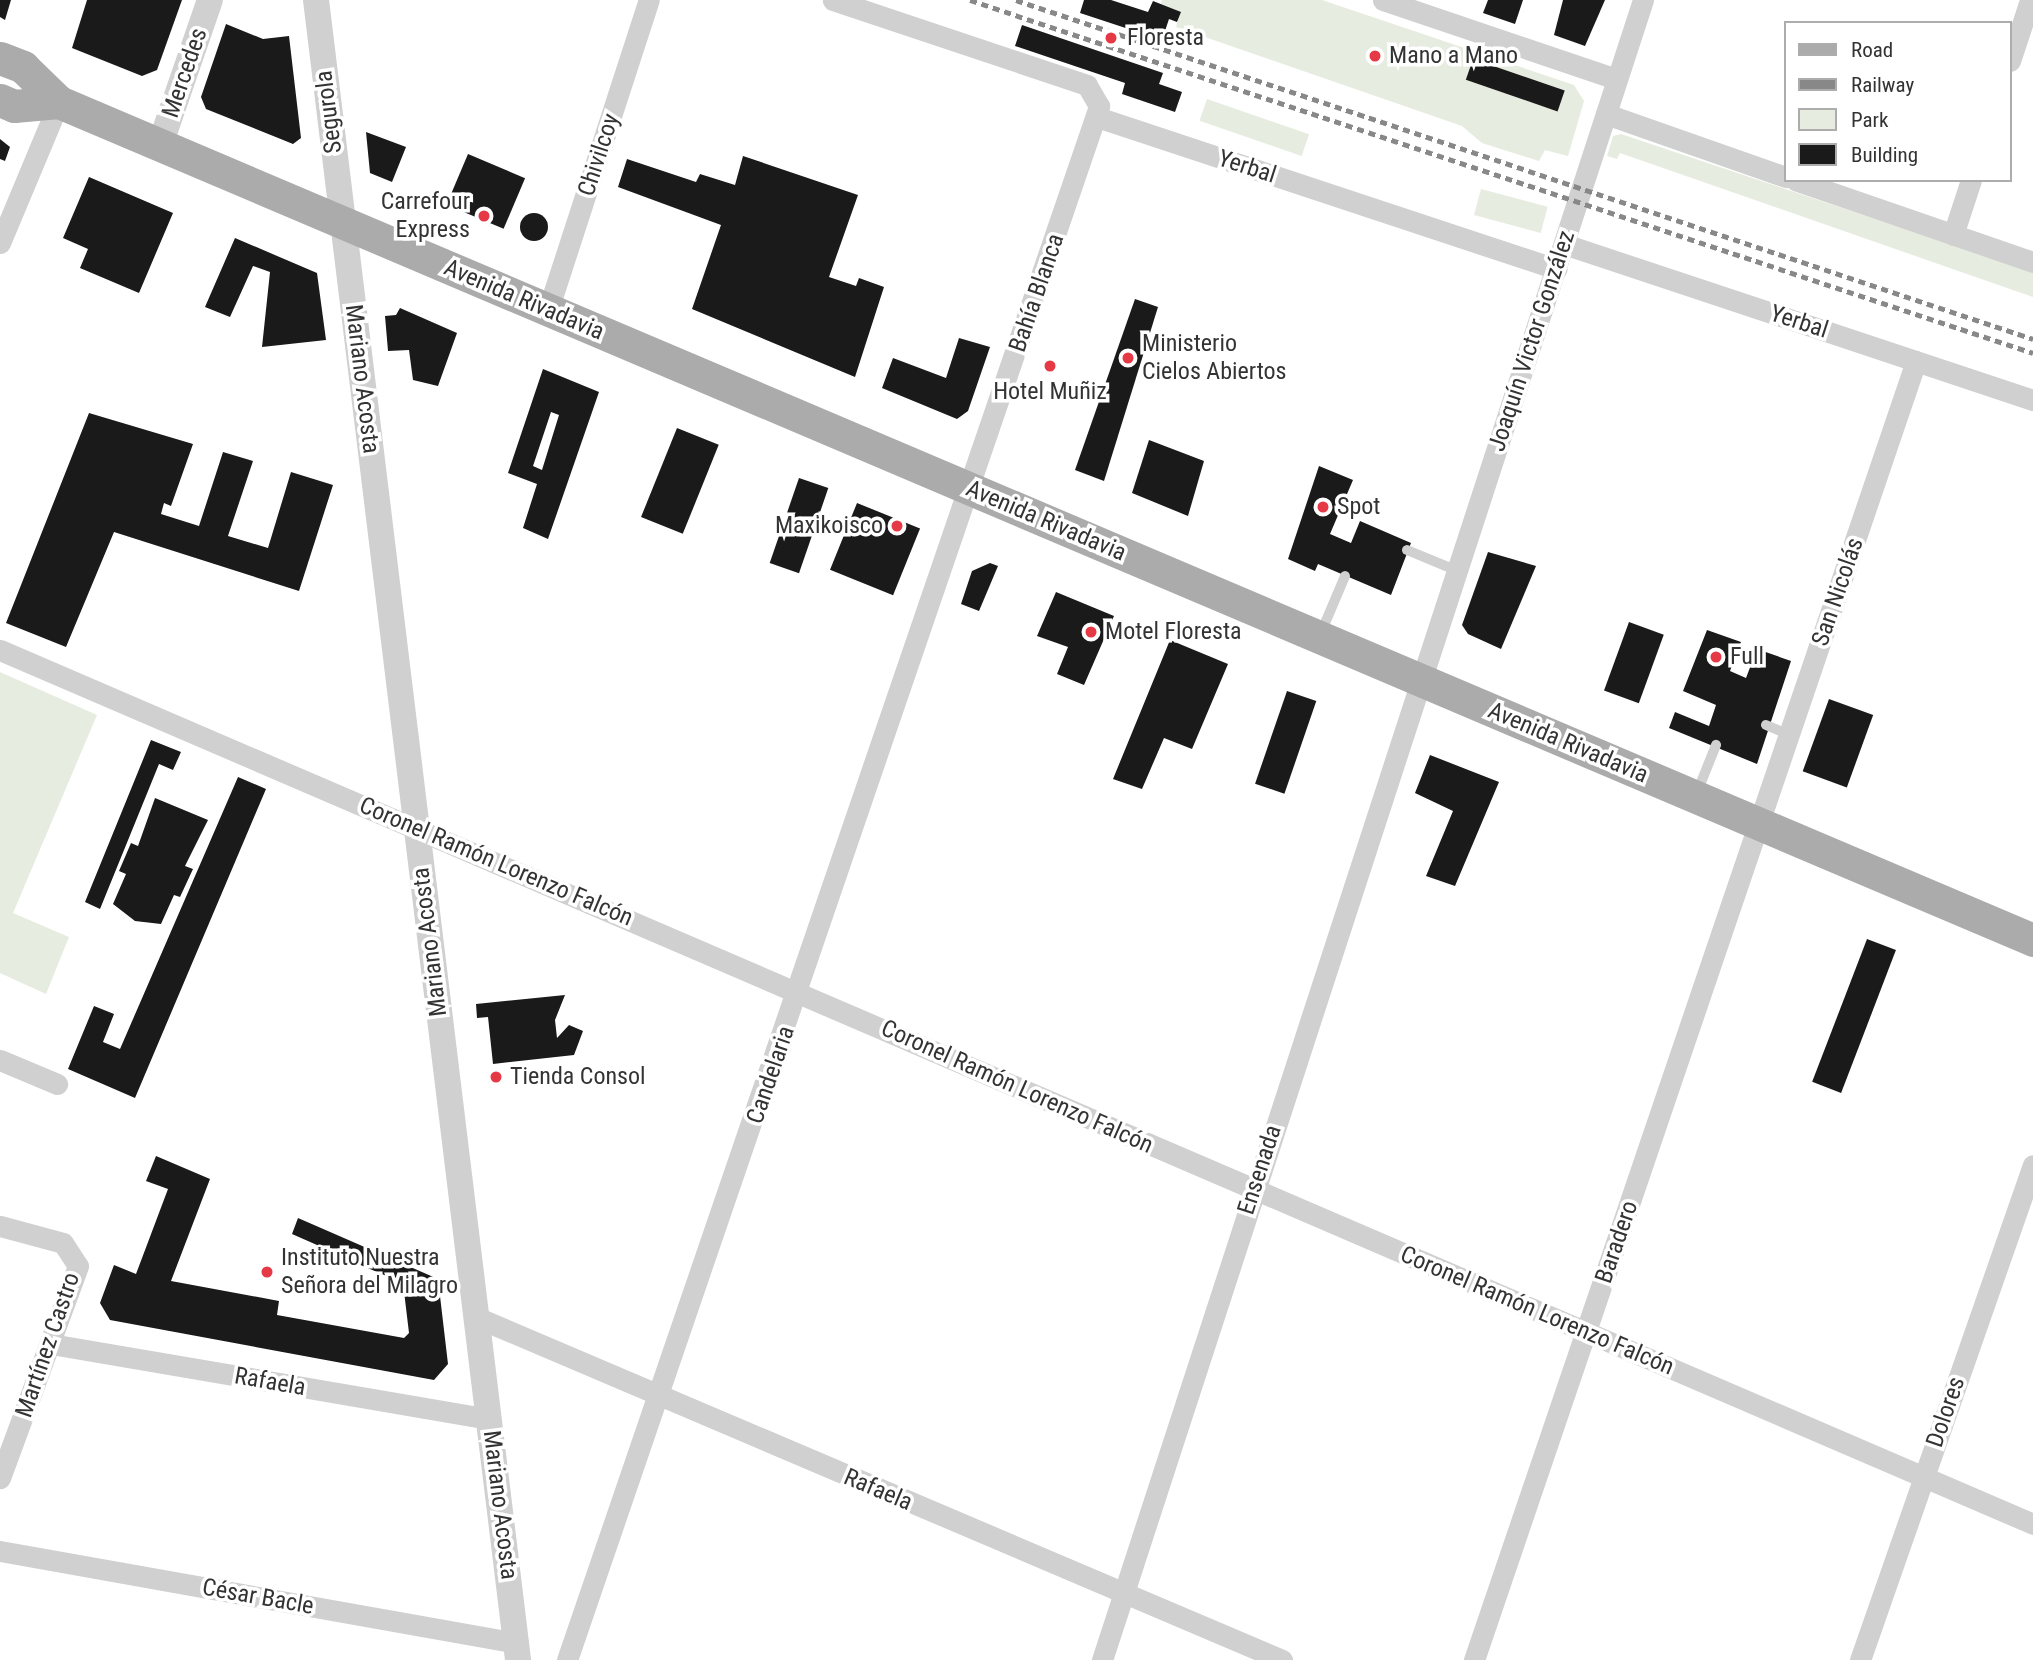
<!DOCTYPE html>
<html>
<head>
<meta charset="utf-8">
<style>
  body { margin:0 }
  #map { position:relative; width:2033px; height:1660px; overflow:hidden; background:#fff; font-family:"Roboto Condensed",sans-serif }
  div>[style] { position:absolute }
  .green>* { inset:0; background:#e6ecdf; transform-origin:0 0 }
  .building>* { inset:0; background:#1a1a1a; transform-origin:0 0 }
  .round { border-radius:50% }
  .service>* { height:10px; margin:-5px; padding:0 5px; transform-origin:5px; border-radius:5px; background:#d0d0d0 }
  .minor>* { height:21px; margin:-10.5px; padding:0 10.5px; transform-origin:10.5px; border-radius:10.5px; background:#d0d0d0 }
  .tertiary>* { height:26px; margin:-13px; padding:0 13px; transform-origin:13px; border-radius:13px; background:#d0d0d0 }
  .primary>* { height:33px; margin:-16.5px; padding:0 16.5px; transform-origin:16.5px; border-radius:16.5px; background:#ababab }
  .rail>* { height:5px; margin-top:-2.5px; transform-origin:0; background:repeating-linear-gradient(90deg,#888 0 7px,transparent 0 12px) }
  .dots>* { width:19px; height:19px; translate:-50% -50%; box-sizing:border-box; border:4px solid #fff; border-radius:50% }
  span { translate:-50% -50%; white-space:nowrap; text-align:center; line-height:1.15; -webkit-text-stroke:7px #fff; paint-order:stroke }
  .poi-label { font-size:24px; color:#333 }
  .left { translate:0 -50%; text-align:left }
  .right { translate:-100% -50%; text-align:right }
  .street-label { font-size:24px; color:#333 }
  .legend { position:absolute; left:1784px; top:21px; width:228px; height:161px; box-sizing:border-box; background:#fff; border:2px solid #adadad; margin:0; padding:9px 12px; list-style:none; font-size:21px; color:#333 }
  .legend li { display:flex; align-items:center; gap:14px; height:35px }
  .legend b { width:35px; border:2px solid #adadad }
</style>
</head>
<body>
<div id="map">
  <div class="green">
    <i style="clip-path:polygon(1162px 0,1322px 0,1574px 85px,1584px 101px,1568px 156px,1545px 150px,1539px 161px,1482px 143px,1462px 126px,1176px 27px,1180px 12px,1161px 4px)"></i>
    <i style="left:1207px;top:99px;width:108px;height:23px;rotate:19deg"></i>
    <i style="clip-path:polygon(1621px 134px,2033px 272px,2033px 297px,1620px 153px,1617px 159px,1607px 156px,1613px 136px)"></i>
    <i style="left:1481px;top:189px;width:69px;height:27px;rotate:15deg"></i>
    <i style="clip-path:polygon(0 672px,97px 715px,13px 913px,69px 937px,46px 994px,0 973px)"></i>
  </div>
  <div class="building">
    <i style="clip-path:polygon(0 0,11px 0,5px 20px,0 17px)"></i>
    <i style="clip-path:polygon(87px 0,182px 0,157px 70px,142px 76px,72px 48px)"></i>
    <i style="clip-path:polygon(1084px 0,1111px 0,1148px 12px,1153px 1px,1181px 12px,1177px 22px,1169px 19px,1162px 40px,1080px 13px)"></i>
    <i style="clip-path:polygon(1488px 0,1523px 0,1515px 24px,1483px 13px)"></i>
    <i style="clip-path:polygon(1563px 0,1605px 0,1585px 46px,1554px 35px)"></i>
    <i style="clip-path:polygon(226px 24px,263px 39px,289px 36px,301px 138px,293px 144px,206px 109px,201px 97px)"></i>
    <i style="clip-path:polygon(1022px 25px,1163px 73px,1159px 84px,1182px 92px,1175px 112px,1122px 94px,1125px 83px,1015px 46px)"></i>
    <i style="left:1473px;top:59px;width:97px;height:22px;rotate:19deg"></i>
    <i style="clip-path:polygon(366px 132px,406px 147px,392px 182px,370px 173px)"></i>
    <i style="clip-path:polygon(0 139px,10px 147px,5px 161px,0 159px)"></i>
    <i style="left:468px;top:154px;width:62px;height:55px;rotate:23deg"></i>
    <i style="clip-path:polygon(743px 156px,858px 195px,829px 277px,856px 286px,859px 278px,884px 287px,855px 377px,692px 309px,721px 225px,618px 187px,627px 159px,696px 182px,700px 174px,735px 185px)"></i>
    <i style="clip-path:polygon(89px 177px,173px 213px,139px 293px,80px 268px,88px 249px,63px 238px)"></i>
    <i class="round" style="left:520px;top:213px;width:28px;height:28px"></i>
    <i style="clip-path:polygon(235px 238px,317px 273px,326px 340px,262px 347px,270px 272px,253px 266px,230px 317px,205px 307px)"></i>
    <i style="clip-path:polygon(1135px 299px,1158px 307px,1104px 481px,1075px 470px)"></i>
    <i style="clip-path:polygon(400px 308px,457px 333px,438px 386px,413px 380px,409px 350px,388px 351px,385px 316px,396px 315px)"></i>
    <i style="clip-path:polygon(959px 338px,990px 347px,968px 411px,957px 419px,882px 388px,893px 358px,946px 378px)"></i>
    <i style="clip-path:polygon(evenodd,543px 369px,599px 392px,548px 539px,523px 528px,537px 484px,508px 473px,543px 369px,551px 412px,559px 415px,542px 470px,533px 466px,551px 412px)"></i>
    <i style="clip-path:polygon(89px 413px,193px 444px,171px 506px,164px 503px,161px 514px,199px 526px,223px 452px,253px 461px,228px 536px,268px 548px,291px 472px,333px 485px,299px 591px,114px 532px,66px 647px,6px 623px)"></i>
    <i style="left:677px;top:428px;width:45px;height:96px;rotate:22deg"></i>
    <i style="clip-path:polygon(1149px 440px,1204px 461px,1188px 516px,1132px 493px)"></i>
    <i style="clip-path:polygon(1319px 466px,1353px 480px,1330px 534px,1351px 543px,1360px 521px,1411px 543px,1391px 595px,1318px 564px,1315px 571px,1288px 559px)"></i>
    <i style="left:799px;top:478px;width:31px;height:90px;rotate:19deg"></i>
    <i style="left:857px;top:503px;width:68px;height:72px;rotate:22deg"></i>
    <i style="clip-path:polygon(1488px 552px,1536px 566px,1501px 649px,1468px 634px,1462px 625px)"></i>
    <i style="clip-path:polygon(990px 563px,998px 566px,979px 611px,961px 604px,972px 571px)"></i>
    <i style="clip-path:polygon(1056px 592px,1114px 616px,1084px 685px,1057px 674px,1068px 647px,1037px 636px)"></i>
    <i style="left:1629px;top:622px;width:37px;height:73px;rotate:20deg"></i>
    <i style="clip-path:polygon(1707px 630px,1741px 642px,1730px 671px,1746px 678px,1757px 649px,1791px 661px,1757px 764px,1669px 728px,1675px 712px,1709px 726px,1716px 705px,1683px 691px)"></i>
    <i style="clip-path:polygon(1170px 640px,1228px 664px,1192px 749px,1164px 738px,1142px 789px,1113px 779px)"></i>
    <i style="left:1287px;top:691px;width:31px;height:98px;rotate:19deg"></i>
    <i style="left:1829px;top:699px;width:47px;height:77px;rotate:20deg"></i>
    <i style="clip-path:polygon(151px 740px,181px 752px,173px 770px,159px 764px,100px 909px,85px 902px)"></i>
    <i style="clip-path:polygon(1430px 755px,1499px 782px,1455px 886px,1426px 876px,1453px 811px,1415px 793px)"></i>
    <i style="clip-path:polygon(238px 777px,266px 789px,135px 1098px,68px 1069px,94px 1006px,114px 1014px,103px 1042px,120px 1049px)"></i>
    <i style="clip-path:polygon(155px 798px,208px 820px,185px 866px,193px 869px,180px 897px,174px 895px,161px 924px,135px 921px,113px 904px,126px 874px,119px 871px,131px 843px,138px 846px)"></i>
    <i style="left:1867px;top:939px;width:31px;height:153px;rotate:21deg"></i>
    <i style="clip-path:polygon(565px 995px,555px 1020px,557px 1038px,569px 1025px,583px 1031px,574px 1055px,493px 1064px,488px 1017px,477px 1018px,476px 1004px)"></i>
    <i style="clip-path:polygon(156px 1156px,210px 1179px,171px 1281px,279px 1301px,277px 1315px,404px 1338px,409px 1333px,403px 1283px,344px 1258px,341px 1265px,313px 1253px,317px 1245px,292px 1234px,298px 1218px,438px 1279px,448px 1364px,434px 1380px,110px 1320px,100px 1303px,114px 1265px,136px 1274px,168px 1189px,146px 1181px)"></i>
  </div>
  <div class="service">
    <i style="left:1407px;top:550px;width:52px;rotate:22.6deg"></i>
    <i style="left:1320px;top:635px;width:64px;rotate:-67deg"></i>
    <i style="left:1766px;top:725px;width:26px;rotate:23deg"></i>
    <i style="left:1696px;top:795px;width:54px;rotate:-68.2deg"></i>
  </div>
  <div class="minor">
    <i style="left:1383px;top:0;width:247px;rotate:18.7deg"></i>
    <i style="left:2010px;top:61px;width:64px;rotate:-71.8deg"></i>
    <i style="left:1606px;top:114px;width:191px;rotate:19.3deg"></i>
    <i style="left:1097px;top:117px;width:484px;rotate:18.3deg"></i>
    <i style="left:1795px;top:180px;width:252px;rotate:19deg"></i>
    <i style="left:1953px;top:235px;width:58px;rotate:-71.9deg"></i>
    <i style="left:0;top:243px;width:153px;rotate:-67.3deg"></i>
    <i style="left:1564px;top:244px;width:494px;rotate:18.4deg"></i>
    <i style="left:548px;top:310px;width:326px;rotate:-72deg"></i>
    <i style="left:0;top:650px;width:2213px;rotate:23.26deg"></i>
    <i style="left:0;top:1060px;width:62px;rotate:22.8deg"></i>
    <i style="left:0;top:1226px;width:65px;rotate:15.1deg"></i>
    <i style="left:63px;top:1243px;width:27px;rotate:57deg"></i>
    <i style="left:78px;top:1266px;width:226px;rotate:110.2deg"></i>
    <i style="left:476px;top:1317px;width:876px;rotate:23.05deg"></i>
    <i style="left:51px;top:1344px;width:444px;rotate:9.7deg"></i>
    <i style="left:0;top:1551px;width:525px;rotate:10.09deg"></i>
    <i style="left:567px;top:1660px;width:1643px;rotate:-71.1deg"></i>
    <i style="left:1099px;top:106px;width:24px;rotate:-120deg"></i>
    <i style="left:1087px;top:85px;width:268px;rotate:-161.5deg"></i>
    <i style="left:1102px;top:1660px;width:1746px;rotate:-71.95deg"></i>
    <i style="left:1474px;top:1660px;width:1372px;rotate:-71.21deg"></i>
    <i style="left:1860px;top:1660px;width:524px;rotate:-70.74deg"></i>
  </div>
  <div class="tertiary">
    <i style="left:316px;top:0;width:1672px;rotate:83.06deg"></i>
    <i style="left:160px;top:145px;width:153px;rotate:-71deg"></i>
  </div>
  <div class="primary">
    <i style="left:0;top:58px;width:25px;rotate:21deg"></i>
    <i style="left:23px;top:67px;width:50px;rotate:44.2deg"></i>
    <i style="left:59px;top:102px;width:2145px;rotate:23deg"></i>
    <i style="left:0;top:100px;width:15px;rotate:23deg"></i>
    <i style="left:14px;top:106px;width:45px;rotate:-5.1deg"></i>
  </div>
  <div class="rail">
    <i style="left:970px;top:0;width:1120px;rotate:18.37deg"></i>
    <i style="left:1016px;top:0;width:1072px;rotate:18.43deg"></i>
  </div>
  <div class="dots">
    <i style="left:1111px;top:38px;background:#e63946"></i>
    <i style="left:1375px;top:56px;background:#e63946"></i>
    <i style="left:484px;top:216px;background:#e63946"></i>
    <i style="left:1128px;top:358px;background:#e63946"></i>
    <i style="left:1050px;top:366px;background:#e63946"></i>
    <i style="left:1323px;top:507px;background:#e63946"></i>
    <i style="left:897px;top:526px;background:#e63946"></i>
    <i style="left:1091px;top:632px;background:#e63946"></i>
    <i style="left:1716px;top:657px;background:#e63946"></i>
    <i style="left:496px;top:1077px;background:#e63946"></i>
    <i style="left:267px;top:1272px;background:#e63946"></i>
  </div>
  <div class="poi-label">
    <span class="left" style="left:1127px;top:38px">Floresta</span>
    <span class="left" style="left:1389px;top:56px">Mano a Mano</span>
    <span class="right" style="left:470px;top:216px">Carrefour<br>Express</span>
    <span class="left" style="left:1142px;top:358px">Ministerio<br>Cielos Abiertos</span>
    <span style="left:1050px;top:392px">Hotel Muñiz</span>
    <span class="left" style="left:1337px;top:507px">Spot</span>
    <span class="right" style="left:883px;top:526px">Maxikoisco</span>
    <span class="left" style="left:1105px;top:632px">Motel Floresta</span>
    <span class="left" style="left:1730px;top:657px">Full</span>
    <span class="left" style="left:510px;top:1077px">Tienda Consol</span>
    <span class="left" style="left:281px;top:1272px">Instituto Nuestra<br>Señora del Milagro</span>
  </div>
  <div class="street-label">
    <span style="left:185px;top:73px;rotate:-71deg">Mercedes</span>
    <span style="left:329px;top:112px;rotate:-97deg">Segurola</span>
    <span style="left:599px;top:155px;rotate:-72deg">Chivilcoy</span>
    <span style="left:1247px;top:167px;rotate:18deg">Yerbal</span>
    <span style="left:1037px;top:293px;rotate:-71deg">Bahía Blanca</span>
    <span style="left:524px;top:300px;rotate:23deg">Avenida Rivadavia</span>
    <span style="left:1799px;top:322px;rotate:18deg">Yerbal</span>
    <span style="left:1532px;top:341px;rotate:-72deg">Joaquín Victor González</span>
    <span style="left:362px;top:379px;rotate:83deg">Mariano Acosta</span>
    <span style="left:1046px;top:521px;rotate:23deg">Avenida Rivadavia</span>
    <span style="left:1838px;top:592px;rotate:-71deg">San Nicolás</span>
    <span style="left:1568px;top:743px;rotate:23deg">Avenida Rivadavia</span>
    <span style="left:496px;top:862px;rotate:23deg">Coronel Ramón Lorenzo Falcón</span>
    <span style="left:430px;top:942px;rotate:-97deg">Mariano Acosta</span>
    <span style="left:771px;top:1075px;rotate:-71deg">Candelaria</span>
    <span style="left:1017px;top:1087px;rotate:24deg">Coronel Ramón Lorenzo Falcón</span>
    <span style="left:1260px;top:1170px;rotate:-72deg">Ensenada</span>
    <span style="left:1617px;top:1242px;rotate:-71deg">Baradero</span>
    <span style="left:1537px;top:1311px;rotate:23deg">Coronel Ramón Lorenzo Falcón</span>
    <span style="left:48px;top:1345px;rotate:-71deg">Martínez Castro</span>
    <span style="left:270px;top:1382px;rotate:10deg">Rafaela</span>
    <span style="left:1946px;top:1412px;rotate:-71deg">Dolores</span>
    <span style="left:878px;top:1490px;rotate:23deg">Rafaela</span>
    <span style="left:500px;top:1505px;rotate:83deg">Mariano Acosta</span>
    <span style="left:258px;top:1597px;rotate:10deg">César Bacle</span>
  </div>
  <ul class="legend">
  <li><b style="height:9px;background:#ababab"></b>Road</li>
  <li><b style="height:9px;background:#888"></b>Railway</li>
  <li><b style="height:19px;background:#e6ecdf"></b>Park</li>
  <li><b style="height:19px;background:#1a1a1a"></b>Building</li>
  </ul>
</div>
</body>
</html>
